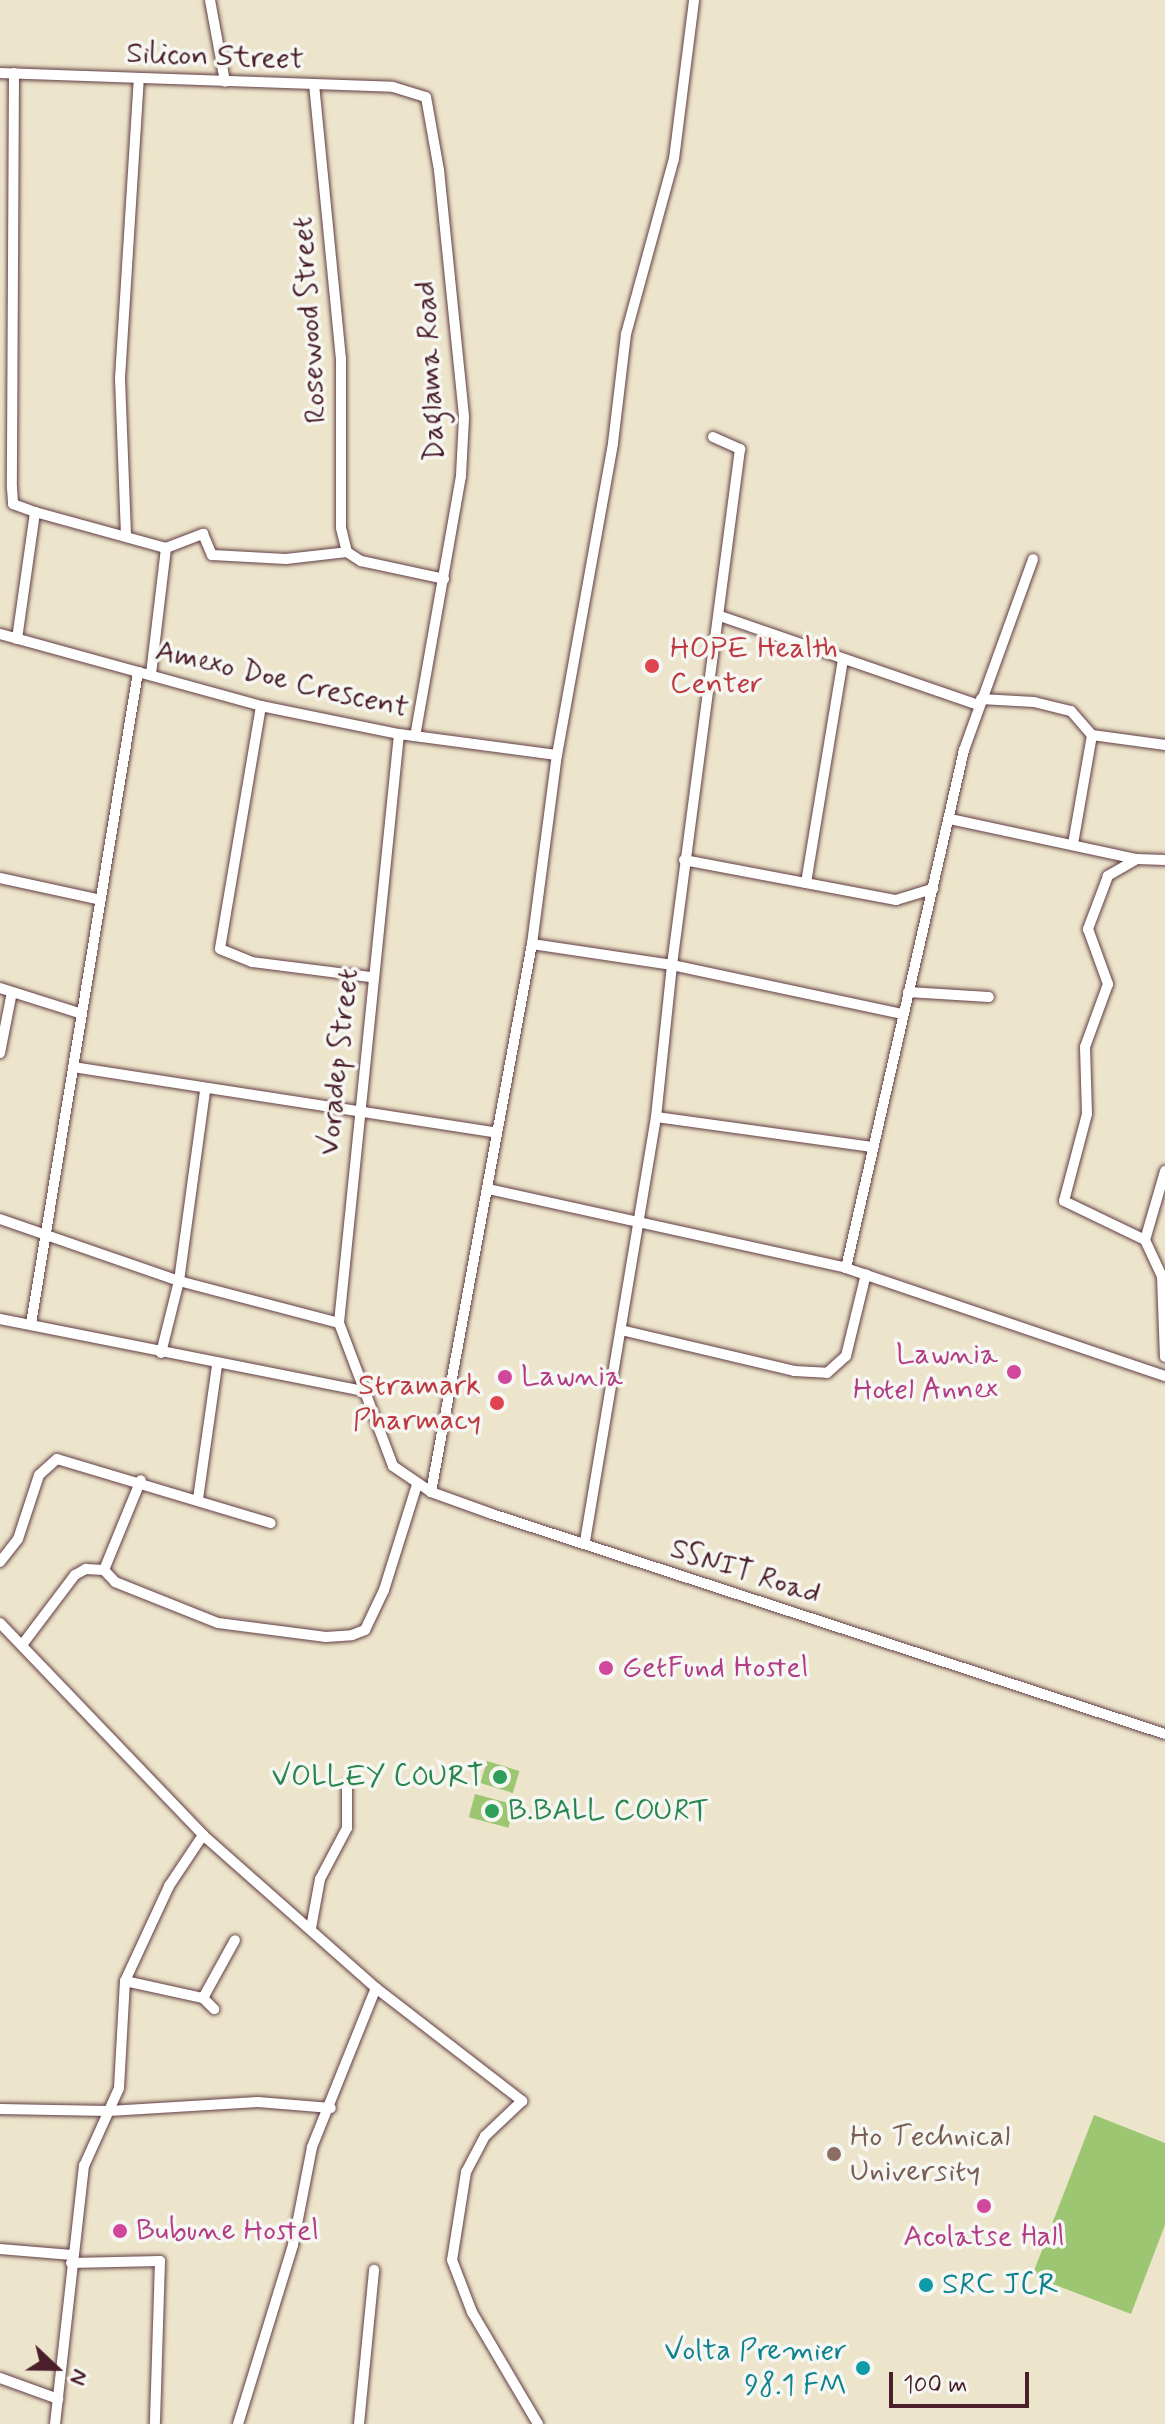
<!DOCTYPE html>
<html>
<head>
<meta charset="utf-8">
<style>
  body { margin:0 }
  #map { position:relative; width:1165px; height:2424px; overflow:hidden; background:#ede5cb; font-family:Mynerve,sans-serif }
  div>[style] { position:absolute }
  .green>* { inset:0; background:#9dc672; transform-origin:0 0 }
  .roads { filter:drop-shadow(0 0 2px #623d43) drop-shadow(0 0 2px #623d43) }
  .minor>* { height:10px; margin:-5px; padding:0 5px; transform-origin:5px; border-radius:5px; background:#fff }
  .dots>* { width:22px; height:22px; translate:-50% -50%; box-sizing:border-box; border:4px solid #f6f6f2; border-radius:50% }
  span { translate:-50% -50%; white-space:nowrap; text-align:center; line-height:1.15; -webkit-text-stroke:7px #f6f6f2; paint-order:stroke }
  .street-label { font-size:30px; color:#4a1f2b }
  .health-label { font-size:30px; color:#be3a42 }
  .left { translate:0 -50%; text-align:left }
  .right { translate:-100% -50%; text-align:right }
  .hotel-label { font-size:30px; color:#b23c85 }
  .leisure-label { font-size:30px; color:#27864d }
  .education-label { font-size:30px; color:#785e54 }
  .culture-label { font-size:30px; color:#0d838f }
  .north { position:absolute; left:16px; top:2328px; width:80px; height:80px; -webkit-text-stroke:6px #f6f6f2; paint-order:stroke; rotate:112deg; font-size:22px; font-weight:700; line-height:32px; text-align:center; color:#4a1f2b }
  .north::after { content:''; display:block; margin:auto; width:28px; height:36px; background:#4a1f2b; clip-path:polygon(50% 0,100% 100%,50% 72%,0 100%) }
  .scale { position:absolute; left:889px; top:2372px; width:140px; height:36px; box-sizing:border-box; border:4px solid #4a1f2b; border-top:0; padding-left:10px; font-size:24px; line-height:28px; white-space:nowrap; color:#4a1f2b; -webkit-text-stroke:6px #f6f6f2; paint-order:stroke }
</style>
</head>
<body>
<div id="map">
  <div class="green">
    <i style="left:487px;top:1761px;width:34px;height:23px;rotate:17deg"></i>
    <i style="left:475px;top:1794px;width:41px;height:24px;rotate:15deg"></i>
    <i style="clip-path:polygon(1094px 2115px,1165px 2143px,1165px 2225px,1131px 2314px,1032px 2276px)"></i>
  </div>
  <div class="roads">
    <div class="minor">
      <i style="left:210px;top:0;width:83px;rotate:79.6deg"></i>
      <i style="left:0;top:73px;width:393px;rotate:2deg"></i>
      <i style="left:393px;top:87px;width:34px;rotate:17deg"></i>
      <i style="left:426px;top:97px;width:74px;rotate:79.9deg"></i>
      <i style="left:439px;top:170px;width:249px;rotate:84.2deg"></i>
      <i style="left:464px;top:418px;width:58px;rotate:93deg"></i>
      <i style="left:461px;top:476px;width:264px;rotate:100deg"></i>
      <i style="left:14px;top:73px;width:415px;rotate:90.3deg"></i>
      <i style="left:12px;top:488px;width:16px;rotate:86deg"></i>
      <i style="left:13px;top:504px;width:23px;rotate:20deg"></i>
      <i style="left:314px;top:84px;width:275px;rotate:84.4deg"></i>
      <i style="left:341px;top:358px;width:170px;rotate:90deg"></i>
      <i style="left:341px;top:528px;width:25px;rotate:76deg"></i>
      <i style="left:713px;top:437px;width:30px;rotate:24deg"></i>
      <i style="left:740px;top:449px;width:520px;rotate:97.51deg"></i>
      <i style="left:672px;top:965px;width:236px;rotate:12deg"></i>
      <i style="left:126px;top:535px;width:157px;rotate:-92.2deg"></i>
      <i style="left:120px;top:378px;width:299px;rotate:-86.4deg"></i>
      <i style="left:720px;top:616px;width:274px;rotate:19deg"></i>
      <i style="left:0;top:634px;width:271px;rotate:15.4deg"></i>
      <i style="left:261px;top:706px;width:141px;rotate:11.5deg"></i>
      <i style="left:399px;top:734px;width:159px;rotate:7.6deg"></i>
      <i style="left:17px;top:639px;width:128px;rotate:-81.9deg"></i>
      <i style="left:35px;top:512px;width:136px;rotate:15.4deg"></i>
      <i style="left:166px;top:548px;width:40px;rotate:-21deg"></i>
      <i style="left:203px;top:534px;width:23px;rotate:67deg"></i>
      <i style="left:212px;top:555px;width:74px;rotate:3.1deg"></i>
      <i style="left:286px;top:559px;width:61px;rotate:-6.5deg"></i>
      <i style="left:347px;top:552px;width:17px;rotate:33deg"></i>
      <i style="left:361px;top:561px;width:85px;rotate:12.2deg"></i>
      <i style="left:151px;top:674px;width:127px;rotate:-83.2deg"></i>
      <i style="left:981px;top:699px;width:53px;rotate:3.2deg"></i>
      <i style="left:1034px;top:702px;width:38px;rotate:14deg"></i>
      <i style="left:1071px;top:711px;width:32px;rotate:49deg"></i>
      <i style="left:1092px;top:735px;width:111px;rotate:99.9deg"></i>
      <i style="left:261px;top:706px;width:246px;rotate:99.6deg"></i>
      <i style="left:220px;top:949px;width:35px;rotate:22deg"></i>
      <i style="left:252px;top:962px;width:120px;rotate:7.2deg"></i>
      <i style="left:399px;top:734px;width:592px;rotate:95.82deg"></i>
      <i style="left:339px;top:1323px;width:153px;rotate:69.3deg"></i>
      <i style="left:393px;top:1466px;width:46px;rotate:34.4deg"></i>
      <i style="left:431px;top:1492px;width:65px;rotate:19.8deg"></i>
      <i style="left:492px;top:1514px;width:708px;rotate:18.1deg"></i>
      <i style="left:1092px;top:735px;width:74px;rotate:7.8deg"></i>
      <i style="left:950px;top:819px;width:191px;rotate:12.1deg"></i>
      <i style="left:1137px;top:859px;width:28px;rotate:2deg"></i>
      <i style="left:1137px;top:859px;width:34px;rotate:150deg"></i>
      <i style="left:1108px;top:876px;width:57px;rotate:110.7deg"></i>
      <i style="left:1088px;top:929px;width:59px;rotate:70deg"></i>
      <i style="left:1108px;top:984px;width:67px;rotate:110.1deg"></i>
      <i style="left:1085px;top:1047px;width:67px;rotate:88.3deg"></i>
      <i style="left:1087px;top:1114px;width:90px;rotate:104.8deg"></i>
      <i style="left:1064px;top:1201px;width:90px;rotate:25.7deg"></i>
      <i style="left:1145px;top:1240px;width:40px;rotate:65deg"></i>
      <i style="left:1162px;top:1276px;width:81px;rotate:87.9deg"></i>
      <i style="left:684px;top:860px;width:216px;rotate:10.7deg"></i>
      <i style="left:896px;top:900px;width:39px;rotate:-17deg"></i>
      <i style="left:0;top:878px;width:103px;rotate:12.3deg"></i>
      <i style="left:806px;top:883px;width:227px;rotate:-80.6deg"></i>
      <i style="left:532px;top:944px;width:142px;rotate:8.5deg"></i>
      <i style="left:672px;top:965px;width:153px;rotate:96deg"></i>
      <i style="left:656px;top:1117px;width:432px;rotate:99.5deg"></i>
      <i style="left:0;top:988px;width:83px;rotate:17.6deg"></i>
      <i style="left:908px;top:992px;width:81px;rotate:3.5deg"></i>
      <i style="left:0;top:1053px;width:62px;rotate:-78.9deg"></i>
      <i style="left:73px;top:1067px;width:426px;rotate:8.8deg"></i>
      <i style="left:656px;top:1117px;width:217px;rotate:7.9deg"></i>
      <i style="left:488px;top:1189px;width:367px;rotate:12.4deg"></i>
      <i style="left:846px;top:1268px;width:337px;rotate:18.7deg"></i>
      <i style="left:0;top:1219px;width:189px;rotate:19.1deg"></i>
      <i style="left:179px;top:1281px;width:165px;rotate:14.7deg"></i>
      <i style="left:1145px;top:1240px;width:72px;rotate:-73.8deg"></i>
      <i style="left:846px;top:1268px;width:531px;rotate:-77.17deg"></i>
      <i style="left:964px;top:750px;width:203px;rotate:-70.1deg"></i>
      <i style="left:0;top:1319px;width:371px;rotate:11.2deg"></i>
      <i style="left:31px;top:1324px;width:661px;rotate:-80.68deg"></i>
      <i style="left:621px;top:1330px;width:178px;rotate:13.3deg"></i>
      <i style="left:794px;top:1371px;width:33px;rotate:3deg"></i>
      <i style="left:827px;top:1373px;width:25px;rotate:-42deg"></i>
      <i style="left:846px;top:1356px;width:84px;rotate:-76.3deg"></i>
      <i style="left:161px;top:1353px;width:74px;rotate:-76deg"></i>
      <i style="left:179px;top:1281px;width:193px;rotate:-82.2deg"></i>
      <i style="left:431px;top:1492px;width:557px;rotate:-79.56deg"></i>
      <i style="left:532px;top:944px;width:191px;rotate:-82.5deg"></i>
      <i style="left:557px;top:755px;width:317px;rotate:-79.8deg"></i>
      <i style="left:613px;top:443px;width:110px;rotate:-83.2deg"></i>
      <i style="left:626px;top:334px;width:181px;rotate:-74.7deg"></i>
      <i style="left:674px;top:159px;width:160px;rotate:-82.8deg"></i>
      <i style="left:198px;top:1499px;width:135px;rotate:-81.9deg"></i>
      <i style="left:0;top:1562px;width:29px;rotate:-52deg"></i>
      <i style="left:18px;top:1539px;width:67px;rotate:-71.8deg"></i>
      <i style="left:39px;top:1475px;width:24px;rotate:-42deg"></i>
      <i style="left:57px;top:1459px;width:223px;rotate:16.7deg"></i>
      <i style="left:104px;top:1570px;width:16px;rotate:47deg"></i>
      <i style="left:115px;top:1582px;width:111px;rotate:21.7deg"></i>
      <i style="left:218px;top:1623px;width:109px;rotate:7.4deg"></i>
      <i style="left:326px;top:1637px;width:26px;rotate:-4deg"></i>
      <i style="left:352px;top:1635px;width:14px;rotate:-21deg"></i>
      <i style="left:365px;top:1630px;width:44px;rotate:-64.6deg"></i>
      <i style="left:384px;top:1590px;width:110px;rotate:-72.6deg"></i>
      <i style="left:0;top:1623px;width:294px;rotate:46.2deg"></i>
      <i style="left:203px;top:1835px;width:231px;rotate:41.5deg"></i>
      <i style="left:376px;top:1988px;width:185px;rotate:37.7deg"></i>
      <i style="left:522px;top:2101px;width:51px;rotate:136.6deg"></i>
      <i style="left:485px;top:2136px;width:41px;rotate:117.8deg"></i>
      <i style="left:466px;top:2172px;width:89px;rotate:99deg"></i>
      <i style="left:452px;top:2260px;width:56px;rotate:69deg"></i>
      <i style="left:472px;top:2312px;width:130px;rotate:59.5deg"></i>
      <i style="left:22px;top:1645px;width:88px;rotate:-52.9deg"></i>
      <i style="left:75px;top:1575px;width:13px;rotate:-29deg"></i>
      <i style="left:86px;top:1569px;width:18px;rotate:3deg"></i>
      <i style="left:104px;top:1570px;width:97px;rotate:-67.7deg"></i>
      <i style="left:311px;top:1928px;width:50px;rotate:-79.6deg"></i>
      <i style="left:320px;top:1879px;width:58px;rotate:-62.1deg"></i>
      <i style="left:347px;top:1828px;width:43px;rotate:-90deg"></i>
      <i style="left:125px;top:1981px;width:80px;rotate:12.3deg"></i>
      <i style="left:203px;top:1998px;width:16px;rotate:45deg"></i>
      <i style="left:203px;top:1998px;width:66px;rotate:-61.1deg"></i>
      <i style="left:0;top:2109px;width:109px;rotate:1.1deg"></i>
      <i style="left:109px;top:2111px;width:149px;rotate:-3.5deg"></i>
      <i style="left:258px;top:2102px;width:73px;rotate:4.7deg"></i>
      <i style="left:0;top:2249px;width:72px;rotate:4.8deg"></i>
      <i style="left:71px;top:2263px;width:89px;rotate:-1.3deg"></i>
      <i style="left:160px;top:2261px;width:163px;rotate:91.8deg"></i>
      <i style="left:0;top:2378px;width:62px;rotate:19.9deg"></i>
      <i style="left:55px;top:2424px;width:260px;rotate:-83.6deg"></i>
      <i style="left:84px;top:2166px;width:85px;rotate:-65.8deg"></i>
      <i style="left:119px;top:2088px;width:107px;rotate:-86.8deg"></i>
      <i style="left:125px;top:1981px;width:105px;rotate:-65.1deg"></i>
      <i style="left:169px;top:1886px;width:61px;rotate:-56.3deg"></i>
      <i style="left:238px;top:2424px;width:187px;rotate:-72.9deg"></i>
      <i style="left:293px;top:2245px;width:100px;rotate:-79deg"></i>
      <i style="left:312px;top:2147px;width:171px;rotate:-68.1deg"></i>
      <i style="left:359px;top:2424px;width:155px;rotate:-84.4deg"></i>
    </div>
  </div>
  <div class="dots">
    <i style="left:652px;top:666px;background:#e0444e"></i>
    <i style="left:1014px;top:1372px;background:#d1479c"></i>
    <i style="left:505px;top:1377px;background:#d1479c"></i>
    <i style="left:497px;top:1403px;background:#e0444e"></i>
    <i style="left:606px;top:1668px;background:#d1479c"></i>
    <i style="left:500px;top:1777px;background:#2e9e5b"></i>
    <i style="left:492px;top:1811px;background:#2e9e5b"></i>
    <i style="left:834px;top:2154px;background:#8d6e63"></i>
    <i style="left:984px;top:2206px;background:#d1479c"></i>
    <i style="left:120px;top:2231px;background:#d1479c"></i>
    <i style="left:926px;top:2285px;background:#0f9aa8"></i>
    <i style="left:863px;top:2368px;background:#0f9aa8"></i>
  </div>
  <div class="street-label">
    <span style="left:215px;top:57px;rotate:2deg">Silicon Street</span>
    <span style="left:310px;top:320px;rotate:-94deg">Rosewood Street</span>
    <span style="left:431px;top:371px;rotate:-93deg">Daglama Road</span>
    <span style="left:282px;top:680px;rotate:13deg">Amexo Doe Crescent</span>
    <span style="left:339px;top:1062px;rotate:-84deg">Voradep Street</span>
    <span style="left:745px;top:1572px;rotate:18deg">SSNIT Road</span>
  </div>
  <div class="health-label">
    <span class="left" style="left:670px;top:666px">HOPE Health<br>Center</span>
    <span class="right" style="left:481px;top:1403px">Stramark<br>Pharmacy</span>
  </div>
  <div class="hotel-label">
    <span class="right" style="left:998px;top:1372px">Lawnia<br>Hotel Annex</span>
    <span class="left" style="left:521px;top:1377px">Lawnia</span>
    <span class="left" style="left:622px;top:1668px">GetFund Hostel</span>
    <span class="left" style="left:136px;top:2231px">Bubune Hostel</span>
    <span style="left:984px;top:2237px">Acolatse Hall</span>
  </div>
  <div class="leisure-label">
    <span class="right" style="left:484px;top:1777px">VOLLEY COURT</span>
    <span class="left" style="left:508px;top:1811px">B.BALL COURT</span>
  </div>
  <div class="education-label">
    <span class="left" style="left:850px;top:2154px">Ho Technical<br>University</span>
  </div>
  <div class="culture-label">
    <span class="left" style="left:942px;top:2285px">SRC JCR</span>
    <span class="right" style="left:847px;top:2368px">Volta Premier<br>98.1 FM</span>
  </div>
  <div class="north">N</div>
  <div class="scale">100 m</div>
</div>
</body>
</html>
